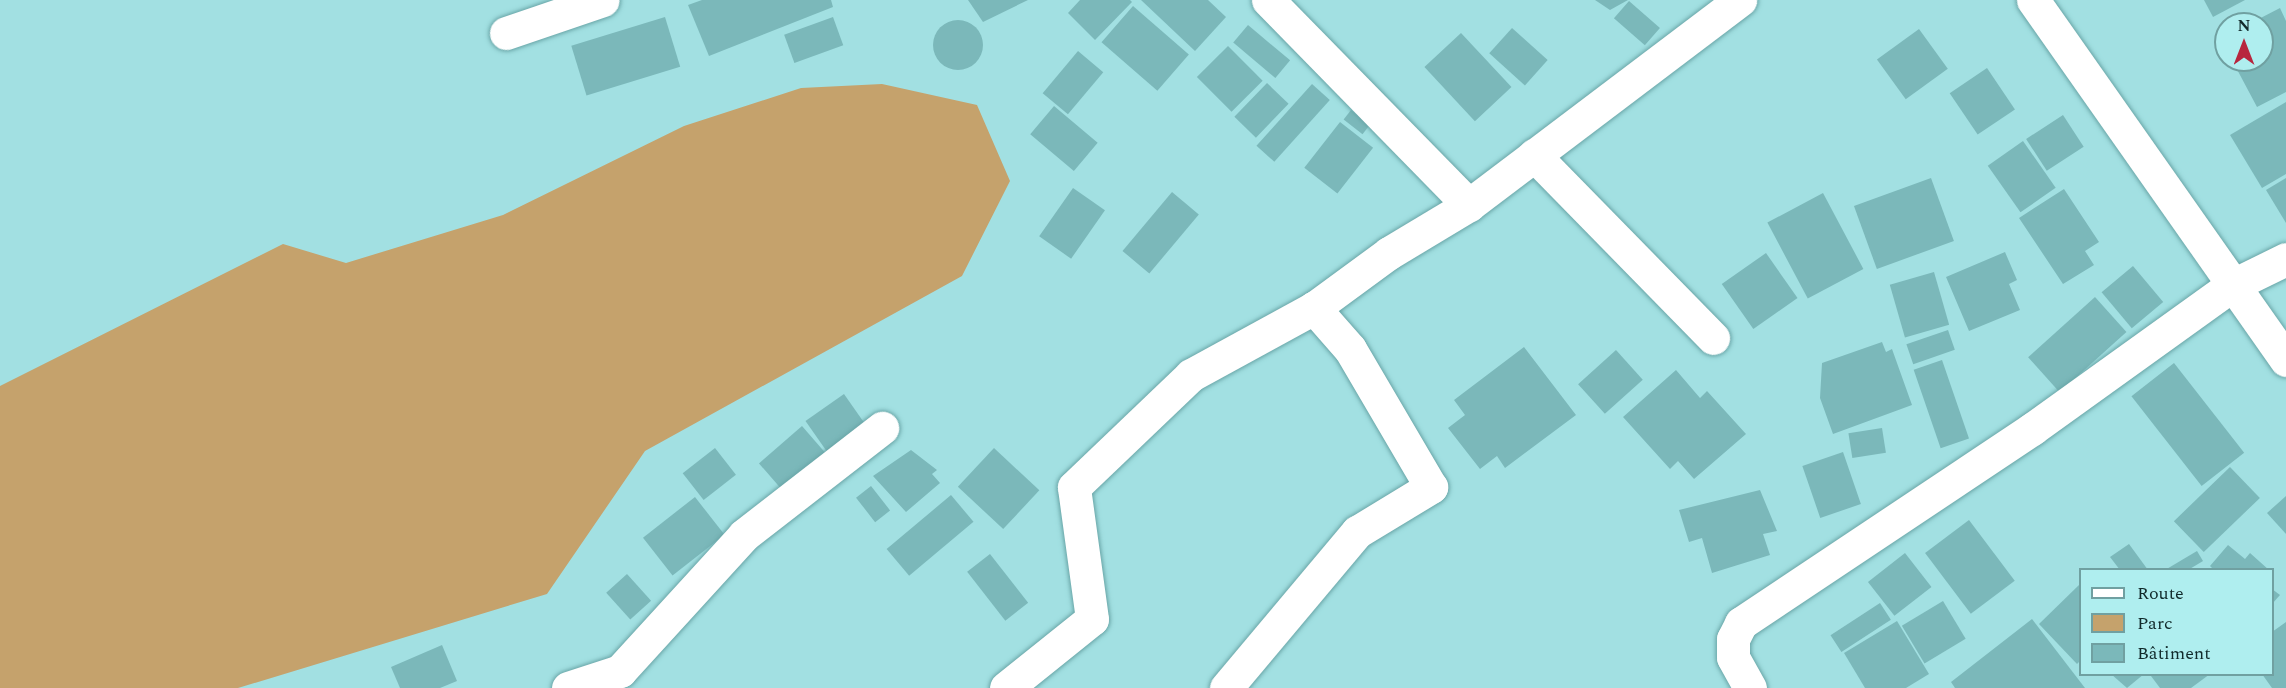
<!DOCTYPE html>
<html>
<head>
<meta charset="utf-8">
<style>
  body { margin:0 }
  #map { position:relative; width:2286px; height:688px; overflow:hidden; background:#a2e0e2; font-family:Spectral,serif }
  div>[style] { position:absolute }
  .green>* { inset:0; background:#c5a26c }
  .building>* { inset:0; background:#7bb8ba; transform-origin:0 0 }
  .round { border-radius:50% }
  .roads { filter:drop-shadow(0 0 2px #69a5a7) drop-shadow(0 0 2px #69a5a7) }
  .minor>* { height:33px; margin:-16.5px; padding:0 16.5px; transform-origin:16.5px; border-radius:16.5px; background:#fff }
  span { translate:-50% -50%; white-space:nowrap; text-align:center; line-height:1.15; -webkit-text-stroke:5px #afeeef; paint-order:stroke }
  .legend { position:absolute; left:2079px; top:568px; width:195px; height:108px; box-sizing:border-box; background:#afeeef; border:2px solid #70a0a1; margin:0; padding:8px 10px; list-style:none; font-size:18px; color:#112a2b }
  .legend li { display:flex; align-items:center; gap:12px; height:30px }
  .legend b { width:30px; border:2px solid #70a0a1 }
  .north { position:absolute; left:2214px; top:12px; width:60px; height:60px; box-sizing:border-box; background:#afeeef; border:2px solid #70a0a1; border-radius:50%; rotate:0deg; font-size:16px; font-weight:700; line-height:24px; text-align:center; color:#112a2b }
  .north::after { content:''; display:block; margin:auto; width:21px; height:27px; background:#b7263e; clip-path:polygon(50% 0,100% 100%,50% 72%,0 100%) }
</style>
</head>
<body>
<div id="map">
  <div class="green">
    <i style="clip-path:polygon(882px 84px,977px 105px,1010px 181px,962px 276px,645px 451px,547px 594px,238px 688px,0 688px,0 386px,283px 244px,346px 263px,503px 215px,684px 126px,801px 88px)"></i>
  </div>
  <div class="building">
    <i style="clip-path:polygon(702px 0,831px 0,833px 7px,709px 56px,688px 5px)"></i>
    <i style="clip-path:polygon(968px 0,1028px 0,983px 22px)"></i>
    <i style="clip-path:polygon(1080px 0,1130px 0,1132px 2px,1095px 40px,1068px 13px)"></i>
    <i style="clip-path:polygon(1141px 0,1208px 0,1226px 17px,1195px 51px)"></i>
    <i style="clip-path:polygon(1595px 0,1628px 0,1610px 10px)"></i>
    <i style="clip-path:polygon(2204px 0,2245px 0,2213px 17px)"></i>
    <i style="left:1629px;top:1px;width:41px;height:23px;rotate:41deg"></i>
    <i style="left:1133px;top:6px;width:74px;height:48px;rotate:41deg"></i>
    <i style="clip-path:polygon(2280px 8px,2286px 21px,2286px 92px,2257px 107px,2232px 60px,2262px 60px,2262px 24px,2249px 24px)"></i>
    <i style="left:665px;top:17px;width:52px;height:98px;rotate:73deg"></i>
    <i style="left:833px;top:17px;width:30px;height:52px;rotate:70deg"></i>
    <i class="round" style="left:933px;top:20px;width:50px;height:50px"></i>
    <i style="left:1248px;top:25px;width:55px;height:23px;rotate:40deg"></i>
    <i style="left:1512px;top:28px;width:48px;height:34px;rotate:42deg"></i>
    <i style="left:1919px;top:29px;width:49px;height:52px;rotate:54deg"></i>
    <i style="left:1461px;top:33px;width:74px;height:50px;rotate:47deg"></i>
    <i style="left:1228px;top:46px;width:49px;height:44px;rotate:45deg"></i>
    <i style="left:1078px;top:51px;width:33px;height:55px;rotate:40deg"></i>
    <i style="left:1987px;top:68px;width:50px;height:45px;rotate:56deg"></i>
    <i style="left:1267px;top:83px;width:30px;height:47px;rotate:44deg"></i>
    <i style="left:1312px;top:84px;width:24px;height:83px;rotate:42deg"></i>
    <i style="clip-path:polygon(2286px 102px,2286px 174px,2262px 188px,2230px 135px)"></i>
    <i style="left:1054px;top:106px;width:57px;height:37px;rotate:40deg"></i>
    <i style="left:1351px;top:110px;width:24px;height:12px;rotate:38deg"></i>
    <i style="left:2063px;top:115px;width:38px;height:44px;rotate:57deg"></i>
    <i style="left:1340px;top:122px;width:42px;height:58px;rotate:38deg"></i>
    <i style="left:2023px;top:141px;width:57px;height:43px;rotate:55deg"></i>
    <i style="left:1931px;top:178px;width:67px;height:82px;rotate:70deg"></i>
    <i style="clip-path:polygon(2286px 178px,2286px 223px,2266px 190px)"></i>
    <i style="left:1073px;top:188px;width:39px;height:59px;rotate:35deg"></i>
    <i style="clip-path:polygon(2064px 189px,2099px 242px,2085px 251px,2094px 265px,2063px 284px,2019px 218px)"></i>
    <i style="left:1172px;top:192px;width:35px;height:77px;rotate:40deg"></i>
    <i style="left:1823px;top:193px;width:86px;height:63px;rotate:62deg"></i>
    <i style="clip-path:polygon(2005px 252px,2017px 280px,2009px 284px,2020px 310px,1969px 331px,1946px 277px)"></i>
    <i style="left:1766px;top:253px;width:55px;height:54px;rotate:55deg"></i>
    <i style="left:2133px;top:266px;width:47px;height:41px;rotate:50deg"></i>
    <i style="left:1934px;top:272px;width:55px;height:46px;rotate:74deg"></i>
    <i style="left:2095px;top:297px;width:47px;height:90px;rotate:48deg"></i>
    <i style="left:1948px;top:330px;width:21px;height:44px;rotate:71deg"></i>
    <i style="clip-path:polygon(1882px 342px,1886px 352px,1892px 349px,1912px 405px,1833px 434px,1820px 398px,1822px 363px)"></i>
    <i style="clip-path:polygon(1524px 347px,1576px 415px,1505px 468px,1497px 456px,1480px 469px,1448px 428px,1465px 415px,1454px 400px)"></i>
    <i style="left:1616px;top:350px;width:40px;height:51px;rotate:48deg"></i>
    <i style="left:1942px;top:360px;width:83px;height:30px;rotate:71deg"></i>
    <i style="left:2174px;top:363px;width:114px;height:54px;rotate:52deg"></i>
    <i style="clip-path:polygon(1676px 370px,1700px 398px,1707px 391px,1746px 434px,1694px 479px,1678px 461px,1670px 469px,1623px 417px)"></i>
    <i style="left:844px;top:394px;width:40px;height:47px;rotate:55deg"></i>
    <i style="left:802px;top:426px;width:40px;height:57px;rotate:49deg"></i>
    <i style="left:1882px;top:428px;width:25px;height:34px;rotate:81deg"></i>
    <i style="left:715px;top:448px;width:34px;height:41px;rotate:52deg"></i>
    <i style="left:994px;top:448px;width:62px;height:53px;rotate:43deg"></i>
    <i style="clip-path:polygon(911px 450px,937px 470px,932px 474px,940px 483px,906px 512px,873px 476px)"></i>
    <i style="left:1843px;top:452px;width:55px;height:43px;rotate:71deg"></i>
    <i style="left:2230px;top:467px;width:43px;height:78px;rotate:46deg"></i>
    <i style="left:871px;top:486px;width:31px;height:19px;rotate:52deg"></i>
    <i style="clip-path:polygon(1760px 490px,1777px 531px,1763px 534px,1770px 555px,1712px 573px,1702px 538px,1689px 542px,1679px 510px)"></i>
    <i style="left:951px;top:495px;width:35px;height:84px;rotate:50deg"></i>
    <i style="clip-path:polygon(2286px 496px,2286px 534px,2267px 513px)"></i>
    <i style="left:695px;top:497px;width:48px;height:66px;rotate:52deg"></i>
    <i style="left:1969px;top:520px;width:76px;height:55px;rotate:53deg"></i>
    <i style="clip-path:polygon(2129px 544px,2148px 570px,2120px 570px,2110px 557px)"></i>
    <i style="clip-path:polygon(2228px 545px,2245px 559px,2250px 553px,2269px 570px,2214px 570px,2210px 566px)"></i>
    <i style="clip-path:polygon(2197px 551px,2203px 561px,2188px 570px,2165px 570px)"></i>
    <i style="left:1905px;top:553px;width:43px;height:47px;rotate:52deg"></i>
    <i style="left:990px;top:554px;width:62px;height:29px;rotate:52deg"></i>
    <i style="left:627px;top:574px;width:36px;height:28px;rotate:48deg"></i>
    <i style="clip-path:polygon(2080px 584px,2080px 661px,2077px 664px,2039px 624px)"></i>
    <i style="clip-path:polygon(2272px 589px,2280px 595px,2272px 604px)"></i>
    <i style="left:1943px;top:601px;width:44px;height:48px;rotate:59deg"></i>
    <i style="left:1880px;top:603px;width:20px;height:59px;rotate:57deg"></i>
    <i style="clip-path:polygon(2032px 619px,2085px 688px,1955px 688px,1951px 682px)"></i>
    <i style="clip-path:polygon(1897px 621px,1929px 674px,1906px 688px,1865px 688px,1844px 653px)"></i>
    <i style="clip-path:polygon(2286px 622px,2286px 688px,2272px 688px,2262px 674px,2272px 674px,2272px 632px)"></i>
    <i style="clip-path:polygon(442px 645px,457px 681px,440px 688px,400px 688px,391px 667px)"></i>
    <i style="clip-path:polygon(2111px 674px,2144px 674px,2127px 688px)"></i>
    <i style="clip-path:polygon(2210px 674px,2191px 688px,2160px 688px,2151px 676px)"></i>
  </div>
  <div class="roads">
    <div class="minor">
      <i style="left:1268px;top:0;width:287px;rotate:45.6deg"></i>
      <i style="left:2033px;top:0;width:440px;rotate:54.9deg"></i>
      <i style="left:506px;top:33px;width:102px;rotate:-18.8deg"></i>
      <i style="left:1534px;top:155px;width:256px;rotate:45.6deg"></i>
      <i style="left:568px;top:688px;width:55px;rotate:-18.1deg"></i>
      <i style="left:620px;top:671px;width:184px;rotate:-47.6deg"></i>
      <i style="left:744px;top:535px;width:175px;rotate:-37.8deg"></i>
      <i style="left:1006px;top:688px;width:110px;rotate:-38.7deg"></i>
      <i style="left:1092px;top:619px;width:133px;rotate:-97.8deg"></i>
      <i style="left:1074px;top:487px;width:162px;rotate:-43.7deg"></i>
      <i style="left:1191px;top:375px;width:140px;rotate:-28.6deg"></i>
      <i style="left:1226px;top:688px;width:204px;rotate:-50deg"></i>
      <i style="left:1357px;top:532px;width:87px;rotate:-31.3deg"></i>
      <i style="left:1431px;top:487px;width:160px;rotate:-120.4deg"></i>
      <i style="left:1350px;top:349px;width:55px;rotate:-131.3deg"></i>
      <i style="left:1314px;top:308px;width:93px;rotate:-36.3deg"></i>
      <i style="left:1389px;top:253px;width:93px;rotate:-31deg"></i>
      <i style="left:1469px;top:205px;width:340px;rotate:-37.1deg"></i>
      <i style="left:1750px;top:688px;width:35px;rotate:-119deg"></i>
      <i style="left:1733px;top:657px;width:18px;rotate:-90deg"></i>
      <i style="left:1733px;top:639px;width:18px;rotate:-63deg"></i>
      <i style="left:1741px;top:623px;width:350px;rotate:-33.7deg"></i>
      <i style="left:2032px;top:429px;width:245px;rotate:-35.7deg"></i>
      <i style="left:2231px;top:286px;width:61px;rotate:-26.1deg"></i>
    </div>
  </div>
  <ul class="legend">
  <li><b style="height:8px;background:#fff"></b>Route</li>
  <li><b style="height:16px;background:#c5a26c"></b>Parc</li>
  <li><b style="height:16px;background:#7bb8ba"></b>Bâtiment</li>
  </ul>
  <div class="north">N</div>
</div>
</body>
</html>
